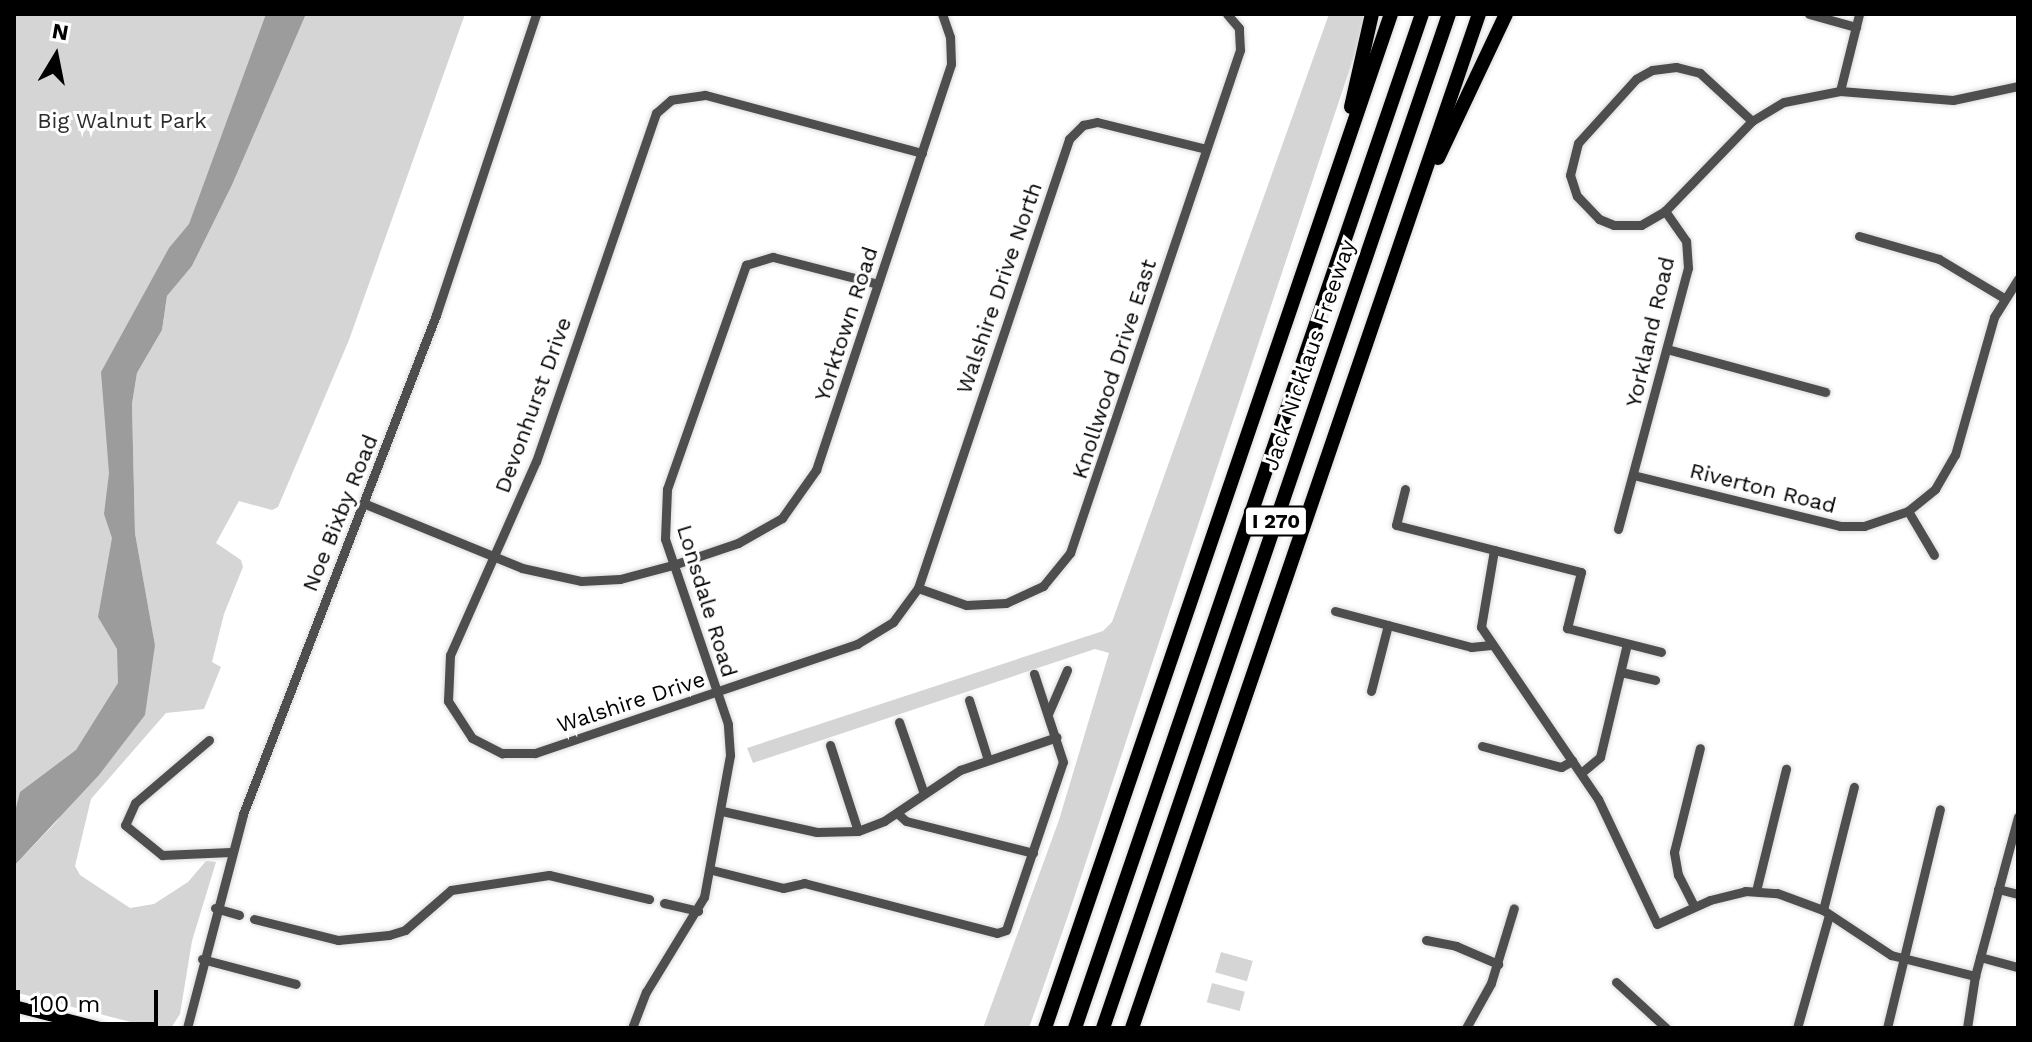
<!DOCTYPE html>
<html>
<head>
<meta charset="utf-8">
<style>
  body { margin:0 }
  #map { position:relative; width:2032px; height:1042px; overflow:hidden; background:#fff; font-family:"Work Sans",sans-serif }
  div>[style] { position:absolute }
  .green>* { inset:0; background:#d5d5d5; transform-origin:0 0 }
  .water>* { inset:0; background:#9c9c9c }
  .roads { filter:drop-shadow(0 0 2px #dbdbdb) drop-shadow(0 0 2px #dbdbdb) }
  .minor>* { height:9px; margin:-4.5px; padding:0 4.5px; transform-origin:4.5px; border-radius:4.5px; background:#4e4e4e }
  .major>* { height:12px; margin:-6px; padding:0 6px; transform-origin:6px; border-radius:6px; background:#000 }
  .highway>* { height:14px; margin:-7px; padding:0 7px; transform-origin:7px; border-radius:7px; background:#000 }
  span { translate:-50% -50%; white-space:nowrap; text-align:center; line-height:1.15; -webkit-text-stroke:6px #fff; paint-order:stroke }
  .shield-label span { padding:2px 6px; background:#fff; border:2px solid; border-radius:6px; -webkit-text-stroke-width:0 }
  .shield-label { font-size:20px; color:#000; font-weight:700 }
  .park-label { font-size:22px; color:#2c2c2c }
  .street-label { font-size:22px; color:#000 }
  .frame { position:absolute; inset:0; border:16px solid #000; pointer-events:none }
  .north { position:absolute; left:16px; top:16px; width:80px; height:80px; -webkit-text-stroke:6px #fff; paint-order:stroke; rotate:10deg; font-size:22px; font-weight:700; line-height:32px; text-align:center; color:#000 }
  .north::after { content:''; display:block; margin:auto; width:28px; height:36px; background:#000; clip-path:polygon(50% 0,100% 100%,50% 72%,0 100%) }
  .scale { position:absolute; left:16px; top:990px; width:142px; height:36px; box-sizing:border-box; border:4px solid #000; border-top:0; padding-left:10px; font-size:24px; line-height:28px; white-space:nowrap; color:#000; -webkit-text-stroke:6px #fff; paint-order:stroke }
</style>
</head>
<body>
<div id="map">
  <div class="green">
    <i style="clip-path:polygon(14px 14px,280px 14px,196px 230px,133px 333px,119px 719px,14px 826px)"></i>
    <i style="clip-path:polygon(306px 14px,465px 14px,349px 340px,278px 507px,272px 510px,239px 501px,216px 543px,241px 560px,243px 567px,224px 614px,212px 662px,221px 667px,204px 709px,166px 713px,91px 799px,75px 866px,80px 875px,130px 908px,154px 904px,188px 882px,206px 861px,216px 862px,192px 941px,180px 1014px,171px 1028px,154px 1028px,14px 992px,14px 866px,57px 821px,155px 645px,135px 533px,132px 404px,137px 373px,162px 330px,167px 296px,192px 266px,232px 185px)"></i>
    <i style="clip-path:polygon(1329px 14px,1368px 14px,1070px 910px,1029px 1028px,983px 1028px,1059px 820px,1109px 653px,1095px 649px,753px 763px,747px 748px,1103px 631px,1112px 622px)"></i>
    <i style="left:1221px;top:952px;width:33px;height:21px;rotate:16deg"></i>
    <i style="left:1212px;top:983px;width:34px;height:20px;rotate:15deg"></i>
  </div>
  <div class="water">
    <i style="clip-path:polygon(266px 14px,306px 14px,232px 185px,192px 266px,167px 296px,162px 330px,137px 373px,132px 404px,135px 533px,155px 645px,145px 715px,99px 775px,14px 866px,14px 816px,20px 792px,76px 750px,118px 683px,117px 649px,98px 617px,112px 538px,104px 514px,109px 473px,101px 372px,169px 248px,189px 224px)"></i>
  </div>
  <div class="roads">
    <div class="minor">
      <i style="left:1809px;top:14px;width:49px;rotate:15.5deg"></i>
      <i style="left:1840px;top:91px;width:79px;rotate:-76.1deg"></i>
      <i style="left:1752px;top:121px;width:71px;rotate:-137.3deg"></i>
      <i style="left:1700px;top:73px;width:25px;rotate:-166deg"></i>
      <i style="left:1676px;top:67px;width:24px;rotate:173deg"></i>
      <i style="left:1652px;top:70px;width:18px;rotate:151deg"></i>
      <i style="left:1636px;top:79px;width:86px;rotate:132.2deg"></i>
      <i style="left:1578px;top:143px;width:33px;rotate:104deg"></i>
      <i style="left:1570px;top:175px;width:22px;rotate:72deg"></i>
      <i style="left:1577px;top:196px;width:32px;rotate:46deg"></i>
      <i style="left:1599px;top:219px;width:16px;rotate:22deg"></i>
      <i style="left:1614px;top:225px;width:27px"></i>
      <i style="left:1641px;top:225px;width:28px;rotate:-30deg"></i>
      <i style="left:1665px;top:211px;width:125px;rotate:-46deg"></i>
      <i style="left:1752px;top:121px;width:37px;rotate:-31deg"></i>
      <i style="left:1784px;top:102px;width:57px;rotate:-11.1deg"></i>
      <i style="left:1840px;top:91px;width:113px;rotate:4.6deg"></i>
      <i style="left:1953px;top:100px;width:66px;rotate:-12.2deg"></i>
      <i style="left:922px;top:153px;width:225px;rotate:-165deg"></i>
      <i style="left:705px;top:95px;width:34px;rotate:172deg"></i>
      <i style="left:671px;top:100px;width:20px;rotate:139deg"></i>
      <i style="left:656px;top:113px;width:368px;rotate:109deg"></i>
      <i style="left:536px;top:461px;width:212px;rotate:113.9deg"></i>
      <i style="left:450px;top:655px;width:46px;rotate:92.5deg"></i>
      <i style="left:448px;top:701px;width:44px;rotate:57deg"></i>
      <i style="left:472px;top:738px;width:34px;rotate:27deg"></i>
      <i style="left:502px;top:753px;width:33px"></i>
      <i style="left:535px;top:753px;width:340px;rotate:-18.7deg"></i>
      <i style="left:857px;top:644px;width:42px;rotate:-31.4deg"></i>
      <i style="left:893px;top:622px;width:42px;rotate:-53.7deg"></i>
      <i style="left:918px;top:588px;width:474px;rotate:-71.4deg"></i>
      <i style="left:1069px;top:139px;width:20px;rotate:-45deg"></i>
      <i style="left:1083px;top:125px;width:14px;rotate:-12deg"></i>
      <i style="left:1097px;top:122px;width:112px;rotate:13.9deg"></i>
      <i style="left:1859px;top:236px;width:83px;rotate:16deg"></i>
      <i style="left:1939px;top:259px;width:76px;rotate:31deg"></i>
      <i style="left:1667px;top:349px;width:164px;rotate:15.2deg"></i>
      <i style="left:1633px;top:475px;width:213px;rotate:13.8deg"></i>
      <i style="left:1840px;top:526px;width:24px"></i>
      <i style="left:1864px;top:526px;width:46px;rotate:-18.8deg"></i>
      <i style="left:1908px;top:511px;width:35px;rotate:-39deg"></i>
      <i style="left:1935px;top:489px;width:39px;rotate:-60deg"></i>
      <i style="left:1955px;top:455px;width:143px;rotate:-74.2deg"></i>
      <i style="left:1994px;top:317px;width:45px;rotate:-57.7deg"></i>
      <i style="left:1405px;top:489px;width:37px;rotate:104deg"></i>
      <i style="left:1396px;top:525px;width:191px;rotate:14.3deg"></i>
      <i style="left:1581px;top:572px;width:58px;rotate:104deg"></i>
      <i style="left:1567px;top:628px;width:97px;rotate:14.3deg"></i>
      <i style="left:363px;top:503px;width:172px;rotate:22.2deg"></i>
      <i style="left:522px;top:568px;width:60px;rotate:12.4deg"></i>
      <i style="left:581px;top:581px;width:39px;rotate:-3deg"></i>
      <i style="left:620px;top:579px;width:55px;rotate:-14.8deg"></i>
      <i style="left:673px;top:565px;width:69px;rotate:-18.7deg"></i>
      <i style="left:738px;top:543px;width:51px;rotate:-29.6deg"></i>
      <i style="left:782px;top:518px;width:59px;rotate:-54.7deg"></i>
      <i style="left:816px;top:470px;width:428px;rotate:-71.6deg"></i>
      <i style="left:951px;top:64px;width:27px;rotate:-92deg"></i>
      <i style="left:950px;top:37px;width:24px;rotate:-109deg"></i>
      <i style="left:1908px;top:511px;width:51px;rotate:59.4deg"></i>
      <i style="left:1618px;top:529px;width:270px;rotate:-75deg"></i>
      <i style="left:1688px;top:268px;width:27px;rotate:-94deg"></i>
      <i style="left:1686px;top:241px;width:37px;rotate:-125deg"></i>
      <i style="left:1494px;top:550px;width:78px;rotate:99.6deg"></i>
      <i style="left:1481px;top:627px;width:208px;rotate:55.8deg"></i>
      <i style="left:1598px;top:799px;width:138px;rotate:64.7deg"></i>
      <i style="left:1657px;top:924px;width:58px;rotate:-24.4deg"></i>
      <i style="left:1710px;top:900px;width:36px;rotate:-14deg"></i>
      <i style="left:1745px;top:891px;width:32px;rotate:4deg"></i>
      <i style="left:1777px;top:893px;width:49px;rotate:20.3deg"></i>
      <i style="left:1823px;top:910px;width:82px;rotate:33.5deg"></i>
      <i style="left:1891px;top:955px;width:87px;rotate:14deg"></i>
      <i style="left:918px;top:588px;width:51px;rotate:19.5deg"></i>
      <i style="left:966px;top:605px;width:40px;rotate:-2.9deg"></i>
      <i style="left:1006px;top:603px;width:41px;rotate:-24.7deg"></i>
      <i style="left:1043px;top:586px;width:43px;rotate:-50.7deg"></i>
      <i style="left:1070px;top:553px;width:531px;rotate:-71.33deg"></i>
      <i style="left:1240px;top:50px;width:22px;rotate:-93deg"></i>
      <i style="left:1239px;top:28px;width:18px;rotate:-131deg"></i>
      <i style="left:1335px;top:611px;width:141px;rotate:14.8deg"></i>
      <i style="left:1471px;top:647px;width:20px;rotate:-6deg"></i>
      <i style="left:1621px;top:672px;width:35px;rotate:13deg"></i>
      <i style="left:1371px;top:691px;width:68px;rotate:-75.6deg"></i>
      <i style="left:969px;top:700px;width:63px;rotate:72.4deg"></i>
      <i style="left:1048px;top:714px;width:48px;rotate:-66.6deg"></i>
      <i style="left:899px;top:722px;width:73px;rotate:70.8deg"></i>
      <i style="left:209px;top:740px;width:97px;rotate:139.6deg"></i>
      <i style="left:135px;top:803px;width:24px;rotate:114deg"></i>
      <i style="left:125px;top:825px;width:48px;rotate:39deg"></i>
      <i style="left:162px;top:855px;width:69px;rotate:-2.5deg"></i>
      <i style="left:830px;top:745px;width:90px;rotate:72deg"></i>
      <i style="left:1482px;top:746px;width:82px;rotate:14.9deg"></i>
      <i style="left:1561px;top:767px;width:13px;rotate:-29deg"></i>
      <i style="left:1581px;top:773px;width:25px;rotate:-40deg"></i>
      <i style="left:1600px;top:757px;width:116px;rotate:-76.6deg"></i>
      <i style="left:722px;top:811px;width:97px;rotate:12.5deg"></i>
      <i style="left:817px;top:832px;width:41px;rotate:-1.4deg"></i>
      <i style="left:858px;top:831px;width:28px;rotate:-21deg"></i>
      <i style="left:884px;top:821px;width:92px;rotate:-33.9deg"></i>
      <i style="left:960px;top:770px;width:102px;rotate:-18.8deg"></i>
      <i style="left:897px;top:813px;width:12px;rotate:42deg"></i>
      <i style="left:906px;top:821px;width:131px;rotate:14.1deg"></i>
      <i style="left:712px;top:870px;width:73px;rotate:14.2deg"></i>
      <i style="left:783px;top:888px;width:22px;rotate:-13deg"></i>
      <i style="left:804px;top:883px;width:199px;rotate:14.5deg"></i>
      <i style="left:997px;top:933px;width:9px;rotate:-18deg"></i>
      <i style="left:1006px;top:930px;width:177px;rotate:-71.3deg"></i>
      <i style="left:1063px;top:762px;width:93px;rotate:-108.2deg"></i>
      <i style="left:1998px;top:889px;width:21px;rotate:14deg"></i>
      <i style="left:1756px;top:891px;width:126px;rotate:-76.2deg"></i>
      <i style="left:664px;top:903px;width:35px;rotate:13deg"></i>
      <i style="left:1694px;top:906px;width:35px;rotate:-117deg"></i>
      <i style="left:1678px;top:875px;width:23px;rotate:-100deg"></i>
      <i style="left:1674px;top:852px;width:107px;rotate:-76deg"></i>
      <i style="left:215px;top:908px;width:25px;rotate:16deg"></i>
      <i style="left:1823px;top:910px;width:127px;rotate:-75.9deg"></i>
      <i style="left:254px;top:919px;width:87px;rotate:14deg"></i>
      <i style="left:338px;top:940px;width:51px;rotate:-5.6deg"></i>
      <i style="left:389px;top:935px;width:17px;rotate:-17deg"></i>
      <i style="left:405px;top:930px;width:61px;rotate:-41deg"></i>
      <i style="left:451px;top:890px;width:99px;rotate:-8.7deg"></i>
      <i style="left:549px;top:875px;width:103px;rotate:13.5deg"></i>
      <i style="left:1426px;top:940px;width:31px;rotate:11deg"></i>
      <i style="left:1456px;top:946px;width:46px;rotate:23.2deg"></i>
      <i style="left:1980px;top:957px;width:39px;rotate:15deg"></i>
      <i style="left:202px;top:959px;width:97px;rotate:14.9deg"></i>
      <i style="left:1616px;top:982px;width:68px;rotate:42.6deg"></i>
      <i style="left:187px;top:1028px;width:221px;rotate:-75.3deg"></i>
      <i style="left:243px;top:814px;width:535px;rotate:-68.85deg"></i>
      <i style="left:436px;top:315px;width:317px;rotate:-71.6deg"></i>
      <i style="left:632px;top:1028px;width:39px;rotate:-69deg"></i>
      <i style="left:646px;top:992px;width:111px;rotate:-58.6deg"></i>
      <i style="left:704px;top:897px;width:144px;rotate:-79.6deg"></i>
      <i style="left:730px;top:755px;width:31px;rotate:-94deg"></i>
      <i style="left:728px;top:724px;width:195px;rotate:-108.8deg"></i>
      <i style="left:665px;top:539px;width:50px;rotate:-87.7deg"></i>
      <i style="left:667px;top:489px;width:238px;rotate:-70.6deg"></i>
      <i style="left:746px;top:265px;width:28px;rotate:-17deg"></i>
      <i style="left:773px;top:257px;width:108px;rotate:14.4deg"></i>
      <i style="left:1466px;top:1028px;width:51px;rotate:-60.9deg"></i>
      <i style="left:1491px;top:983px;width:78px;rotate:-73deg"></i>
      <i style="left:1797px;top:1028px;width:117px;rotate:-74.2deg"></i>
      <i style="left:1887px;top:1028px;width:225px;rotate:-76.4deg"></i>
      <i style="left:1967px;top:1028px;width:53px;rotate:-81.3deg"></i>
      <i style="left:1975px;top:976px;width:165px;rotate:-74.9deg"></i>
    </div>
    <div class="major">
      <i style="left:14px;top:1006px;width:89px;rotate:14.3deg"></i>
    </div>
    <div class="highway">
      <i style="left:1351px;top:107px;width:95px;rotate:-77.3deg"></i>
      <i style="left:1438px;top:158px;width:159px;rotate:-64.7deg"></i>
      <i style="left:1045px;top:1028px;width:1071px;rotate:-71.16deg"></i>
      <i style="left:1075px;top:1028px;width:1072px;rotate:-71.11deg"></i>
      <i style="left:1103px;top:1028px;width:1071px;rotate:-71.16deg"></i>
      <i style="left:1132px;top:1028px;width:1072px;rotate:-71.11deg"></i>
    </div>
  </div>
  <div class="shield-label">
    <span style="left:1276px;top:521px">I 270</span>
  </div>
  <div class="park-label">
    <span style="left:122px;top:121px">Big Walnut Park</span>
  </div>
  <div class="street-label">
    <span style="left:999px;top:288px;rotate:-71deg">Walshire Drive North</span>
    <span style="left:846px;top:324px;rotate:-72deg">Yorktown Road</span>
    <span style="left:1650px;top:332px;rotate:-77deg">Yorkland Road</span>
    <span style="left:1309px;top:355px;rotate:-71deg">Jack Nicklaus Freeway</span>
    <span style="left:1114px;top:369px;rotate:-72deg">Knollwood Drive East</span>
    <span style="left:533px;top:405px;rotate:-70deg">Devonhurst Drive</span>
    <span style="left:1763px;top:488px;rotate:14deg">Riverton Road</span>
    <span style="left:340px;top:513px;rotate:-68deg">Noe Bixby Road</span>
    <span style="left:707px;top:601px;rotate:73deg">Lonsdale Road</span>
    <span style="left:631px;top:702px;rotate:-18deg">Walshire Drive</span>
  </div>
  <div class="frame"></div>
  <div class="north">N</div>
  <div class="scale">100 m</div>
</div>
</body>
</html>
